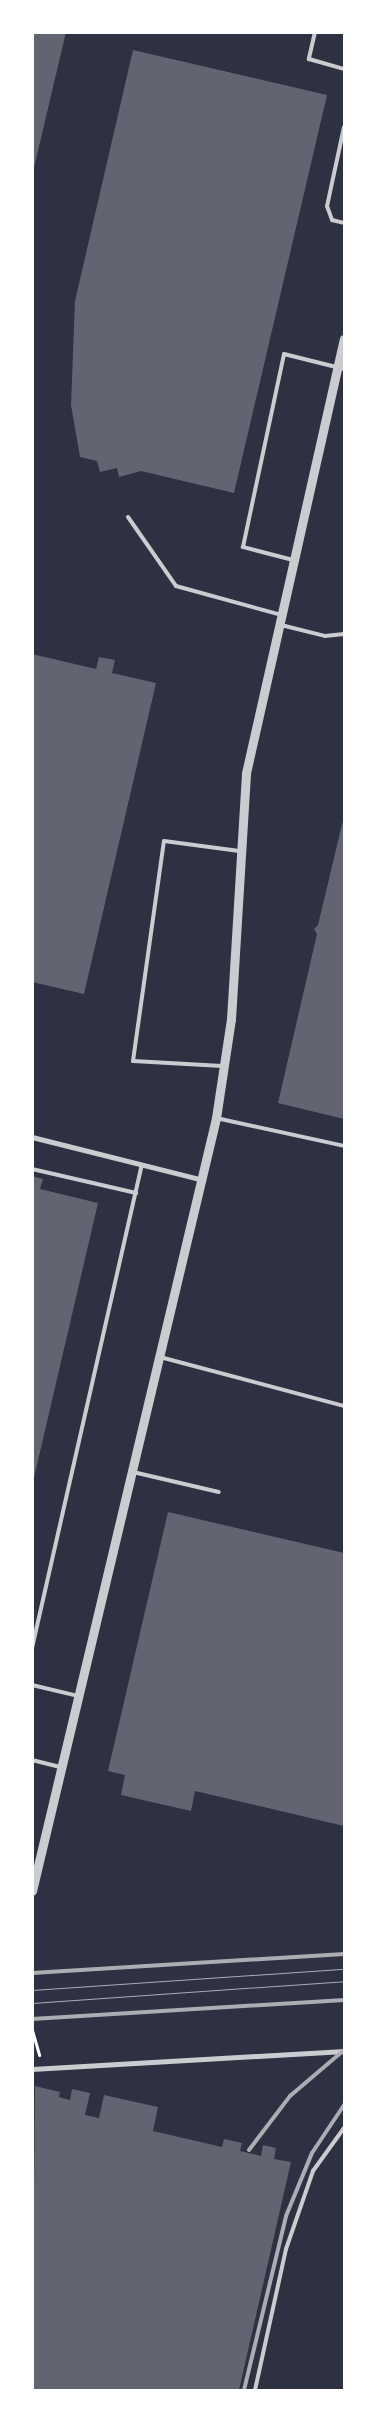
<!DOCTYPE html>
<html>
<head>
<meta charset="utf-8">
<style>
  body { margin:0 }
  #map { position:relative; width:377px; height:2423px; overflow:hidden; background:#2d3142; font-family:Helvetica,sans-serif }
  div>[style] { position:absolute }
  .building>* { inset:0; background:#626471 }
  .path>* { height:3px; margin:-1.5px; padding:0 1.5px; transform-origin:1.5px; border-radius:1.5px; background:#fff }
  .service>* { height:4px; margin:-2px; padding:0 2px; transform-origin:2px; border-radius:2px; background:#caccd0 }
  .minor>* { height:5px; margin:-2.5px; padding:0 2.5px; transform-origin:2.5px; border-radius:2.5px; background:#caccd0 }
  .tertiary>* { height:9px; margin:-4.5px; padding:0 4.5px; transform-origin:4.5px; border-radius:4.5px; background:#caccd0 }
  .tram>* { height:1px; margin:-0.5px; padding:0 0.5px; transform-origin:0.5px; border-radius:0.5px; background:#abadb3 }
  .rail>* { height:4px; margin:-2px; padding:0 2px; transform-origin:2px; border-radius:2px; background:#abadb3 }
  span { translate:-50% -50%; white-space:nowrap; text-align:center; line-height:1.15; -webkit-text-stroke:5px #fff; paint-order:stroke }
  .frame { position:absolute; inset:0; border:34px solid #fff; pointer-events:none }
</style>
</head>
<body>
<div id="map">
  <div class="building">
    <i style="clip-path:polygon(32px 32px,66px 32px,33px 172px,32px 172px)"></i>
    <i style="clip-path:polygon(133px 50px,327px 95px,234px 493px,141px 471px,119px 477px,117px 468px,100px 472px,97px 461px,80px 457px,71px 405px,75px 301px)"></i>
    <i style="clip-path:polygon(32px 654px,96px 669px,99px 657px,115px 660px,112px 673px,156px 683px,84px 994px,32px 982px)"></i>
    <i style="clip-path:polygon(344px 816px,344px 1119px,278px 1103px,317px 934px,314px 929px,318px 925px)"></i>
    <i style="clip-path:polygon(32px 1176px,43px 1179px,40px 1189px,98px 1203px,33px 1482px)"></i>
    <i style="clip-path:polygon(168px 1512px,344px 1553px,344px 1826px,195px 1791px,191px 1811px,121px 1795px,125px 1775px,108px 1771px)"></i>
    <i style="clip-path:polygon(35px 2086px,60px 2092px,59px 2097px,70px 2100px,72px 2089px,90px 2093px,85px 2115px,99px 2118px,104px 2095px,158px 2107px,153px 2131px,222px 2147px,224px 2139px,242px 2143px,240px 2151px,261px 2156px,263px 2145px,276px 2148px,274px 2159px,291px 2162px,239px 2390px,32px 2390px)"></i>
  </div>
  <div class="path">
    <i style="left:32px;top:2030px;width:26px;rotate:74deg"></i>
  </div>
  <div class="service">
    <i style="left:315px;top:32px;width:28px;rotate:103deg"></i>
    <i style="left:309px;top:59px;width:36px;rotate:16deg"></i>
    <i style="left:344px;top:127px;width:81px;rotate:102.1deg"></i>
    <i style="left:327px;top:206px;width:15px;rotate:70deg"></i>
    <i style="left:332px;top:220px;width:12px;rotate:14deg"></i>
    <i style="left:128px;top:517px;width:84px;rotate:55.2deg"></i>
    <i style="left:176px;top:586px;width:109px;rotate:15.4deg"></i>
    <i style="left:293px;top:560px;width:52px;rotate:-165.4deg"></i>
    <i style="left:243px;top:547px;width:197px;rotate:-78deg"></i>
    <i style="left:284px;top:354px;width:62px;rotate:14deg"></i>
    <i style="left:281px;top:625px;width:45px;rotate:14deg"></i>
    <i style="left:325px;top:636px;width:19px;rotate:-6deg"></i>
    <i style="left:222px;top:1066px;width:89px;rotate:-176.8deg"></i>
    <i style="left:133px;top:1061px;width:222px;rotate:-82deg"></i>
    <i style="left:164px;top:841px;width:76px;rotate:7.6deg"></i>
    <i style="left:216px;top:1118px;width:131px;rotate:12.3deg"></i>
    <i style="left:32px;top:1169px;width:107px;rotate:13deg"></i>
    <i style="left:160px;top:1357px;width:190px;rotate:14.9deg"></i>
    <i style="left:133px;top:1472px;width:88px;rotate:13.1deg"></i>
    <i style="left:32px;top:1648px;width:495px;rotate:-77.2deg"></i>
    <i style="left:32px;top:1685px;width:47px;rotate:13.4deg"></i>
    <i style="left:32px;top:1760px;width:30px;rotate:14deg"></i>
    <i style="left:255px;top:2390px;width:144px;rotate:-77.6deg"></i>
    <i style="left:286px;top:2249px;width:83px;rotate:-70.9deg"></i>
    <i style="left:313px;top:2171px;width:53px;rotate:-54.2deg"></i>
  </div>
  <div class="minor">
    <i style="left:32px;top:1137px;width:172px;rotate:14.1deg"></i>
    <i style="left:32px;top:2069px;width:313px;rotate:-3.3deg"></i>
  </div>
  <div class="tertiary">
    <i style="left:32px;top:1891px;width:795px;rotate:-76.61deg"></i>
    <i style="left:216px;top:1118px;width:100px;rotate:-81.4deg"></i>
    <i style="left:231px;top:1019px;width:246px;rotate:-86.5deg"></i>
    <i style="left:246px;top:773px;width:445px;rotate:-77.3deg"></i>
  </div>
  <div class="tram">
    <i style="left:32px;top:1990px;width:313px;rotate:-3.9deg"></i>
    <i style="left:32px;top:2003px;width:313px;rotate:-4deg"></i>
  </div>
  <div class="rail">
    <i style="left:32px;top:1973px;width:313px;rotate:-3.5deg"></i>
    <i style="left:32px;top:2019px;width:313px;rotate:-3.5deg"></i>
    <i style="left:249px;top:2150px;width:68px;rotate:-52.8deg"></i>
    <i style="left:290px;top:2096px;width:71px;rotate:-40.4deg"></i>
    <i style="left:244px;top:2390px;width:179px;rotate:-76.4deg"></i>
    <i style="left:286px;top:2216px;width:68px;rotate:-67.6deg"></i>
    <i style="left:312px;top:2153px;width:58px;rotate:-56.3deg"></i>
  </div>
  <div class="frame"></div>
</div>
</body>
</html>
